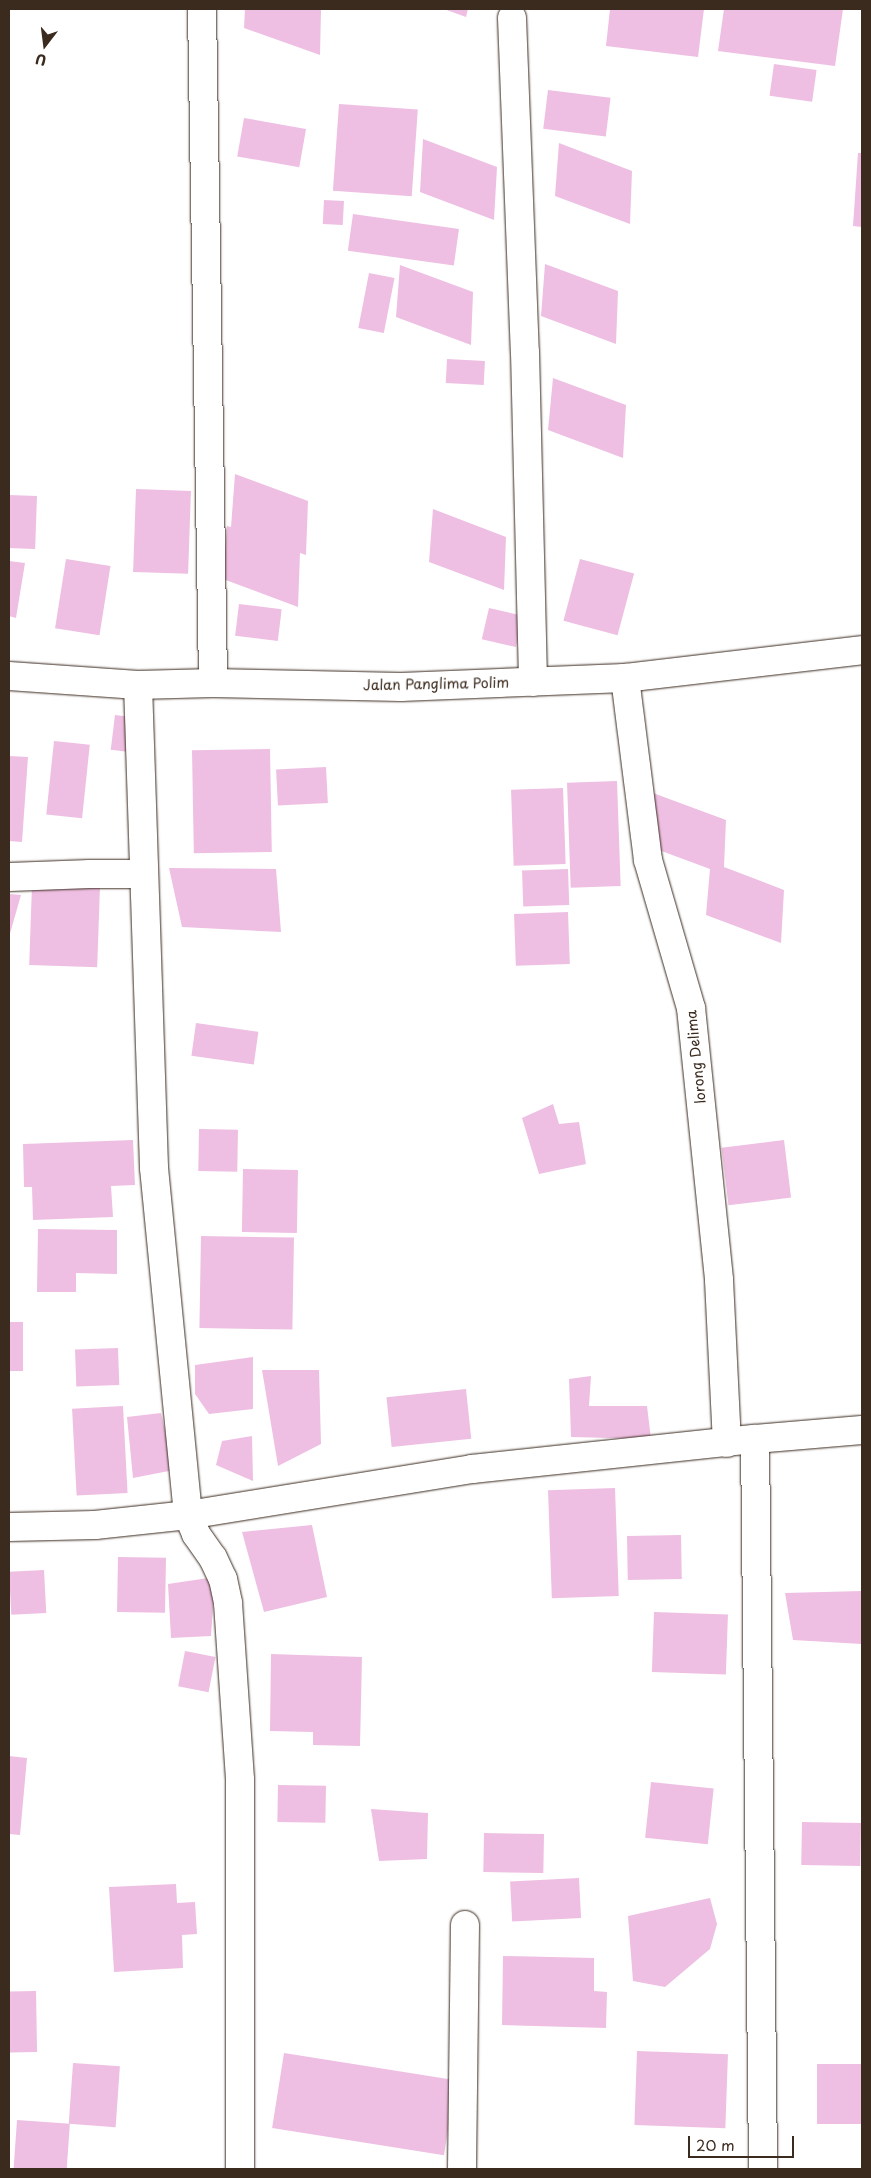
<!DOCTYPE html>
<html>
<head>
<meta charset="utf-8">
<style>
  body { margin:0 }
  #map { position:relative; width:871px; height:2178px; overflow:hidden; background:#fff; font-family:"Playpen Sans",sans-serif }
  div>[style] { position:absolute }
  .building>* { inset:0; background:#eebfe2; transform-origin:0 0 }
  .roads { filter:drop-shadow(0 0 1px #3b2a1e) drop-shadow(0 0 1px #3b2a1e) }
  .street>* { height:28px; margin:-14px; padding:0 14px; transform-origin:14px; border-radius:14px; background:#fff }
  .secondary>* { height:28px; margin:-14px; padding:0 14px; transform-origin:14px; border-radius:14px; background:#fff }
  span { translate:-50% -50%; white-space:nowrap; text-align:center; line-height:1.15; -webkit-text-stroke:4px #fff; paint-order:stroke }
  .street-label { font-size:14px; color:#3b2a1e }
  .frame { position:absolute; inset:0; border:10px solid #3b2a1e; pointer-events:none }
  .north { position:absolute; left:20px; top:20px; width:50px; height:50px; -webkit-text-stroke:4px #fff; paint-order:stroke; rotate:195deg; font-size:14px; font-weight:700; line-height:20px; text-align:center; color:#3b2a1e }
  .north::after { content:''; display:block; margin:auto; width:18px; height:22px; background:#3b2a1e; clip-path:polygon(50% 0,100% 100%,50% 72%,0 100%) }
  .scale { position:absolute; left:688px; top:2136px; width:106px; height:22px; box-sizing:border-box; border:2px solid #3b2a1e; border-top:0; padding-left:6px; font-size:15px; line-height:18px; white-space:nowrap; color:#3b2a1e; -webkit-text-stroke:4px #fff; paint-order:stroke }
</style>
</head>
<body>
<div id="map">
  <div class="building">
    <i style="clip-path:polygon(245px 9px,321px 9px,320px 55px,244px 28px)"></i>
    <i style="clip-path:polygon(444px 9px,468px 9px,466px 17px)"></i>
    <i style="clip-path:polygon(610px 9px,704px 9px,698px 57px,606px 46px)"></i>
    <i style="clip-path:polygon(724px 9px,843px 9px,835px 66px,718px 51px)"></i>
    <i style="left:774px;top:64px;width:43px;height:32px;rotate:8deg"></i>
    <i style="left:548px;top:90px;width:63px;height:39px;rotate:7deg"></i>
    <i style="left:339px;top:104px;width:79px;height:87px;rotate:4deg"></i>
    <i style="left:244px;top:118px;width:63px;height:39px;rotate:10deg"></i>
    <i style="clip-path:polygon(423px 139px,497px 167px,494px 220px,420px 192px)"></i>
    <i style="clip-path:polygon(559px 143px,632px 171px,630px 224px,555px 196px)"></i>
    <i style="clip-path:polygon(858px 153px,862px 153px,862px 227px,853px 226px)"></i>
    <i style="left:324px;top:200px;width:20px;height:24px;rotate:3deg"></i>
    <i style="left:353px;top:214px;width:107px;height:37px;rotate:8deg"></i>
    <i style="clip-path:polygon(545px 264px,618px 291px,616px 344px,541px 316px)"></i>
    <i style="clip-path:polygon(400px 265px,473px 292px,471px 345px,396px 317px)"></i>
    <i style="left:369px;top:273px;width:26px;height:56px;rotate:11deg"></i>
    <i style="left:447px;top:359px;width:38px;height:24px;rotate:3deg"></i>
    <i style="clip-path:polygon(553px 378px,626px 405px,623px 458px,548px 430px)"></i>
    <i style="clip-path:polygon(235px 474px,308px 501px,306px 555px,300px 553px,298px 607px,223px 579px,227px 526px,231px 527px)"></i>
    <i style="left:136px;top:489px;width:55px;height:83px;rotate:2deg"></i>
    <i style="left:9px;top:495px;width:28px;height:53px;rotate:2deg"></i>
    <i style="clip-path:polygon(433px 509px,506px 537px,504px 590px,429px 562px)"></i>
    <i style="left:66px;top:559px;width:45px;height:70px;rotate:9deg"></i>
    <i style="left:580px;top:559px;width:56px;height:64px;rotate:15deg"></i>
    <i style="clip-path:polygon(9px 561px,25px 563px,16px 618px,9px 616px)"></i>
    <i style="left:239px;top:604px;width:43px;height:32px;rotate:7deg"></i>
    <i style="left:489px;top:608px;width:35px;height:32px;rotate:13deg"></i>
    <i style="left:115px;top:715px;width:17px;height:35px;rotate:7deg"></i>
    <i style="left:54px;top:741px;width:36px;height:74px;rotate:6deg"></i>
    <i style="left:270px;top:749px;width:103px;height:78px;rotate:89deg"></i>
    <i style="clip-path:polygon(9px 756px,28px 757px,22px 842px,9px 841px)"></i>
    <i style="left:326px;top:767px;width:36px;height:50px;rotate:87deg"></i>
    <i style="left:617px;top:781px;width:105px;height:50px;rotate:88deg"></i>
    <i style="left:563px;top:788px;width:76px;height:52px;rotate:88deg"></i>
    <i style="clip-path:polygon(653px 793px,726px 820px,724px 867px,784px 890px,781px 943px,706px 915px,710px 869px,648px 846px)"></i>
    <i style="clip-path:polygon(169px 868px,276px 869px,281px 932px,182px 927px)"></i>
    <i style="left:568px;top:869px;width:36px;height:46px;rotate:88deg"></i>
    <i style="left:32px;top:885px;width:68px;height:80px;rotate:2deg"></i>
    <i style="clip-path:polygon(9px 894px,21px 895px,9px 937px)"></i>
    <i style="left:568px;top:912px;width:52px;height:54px;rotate:88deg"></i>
    <i style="left:196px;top:1023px;width:63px;height:33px;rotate:8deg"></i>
    <i style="clip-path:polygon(553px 1104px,559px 1124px,579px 1122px,586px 1164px,539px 1174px,522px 1118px)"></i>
    <i style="left:199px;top:1129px;width:39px;height:42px;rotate:1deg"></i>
    <i style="clip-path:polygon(133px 1140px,135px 1185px,111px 1186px,113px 1217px,33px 1220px,32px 1187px,24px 1187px,23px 1144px)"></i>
    <i style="left:784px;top:1140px;width:58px;height:63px;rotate:83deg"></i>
    <i style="left:243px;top:1169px;width:55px;height:63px;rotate:1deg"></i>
    <i style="clip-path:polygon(38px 1229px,117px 1230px,117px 1274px,76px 1273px,76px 1292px,37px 1292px)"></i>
    <i style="left:201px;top:1236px;width:93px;height:92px;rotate:1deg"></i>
    <i style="left:9px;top:1322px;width:14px;height:49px"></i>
    <i style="left:118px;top:1348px;width:37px;height:43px;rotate:88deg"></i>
    <i style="clip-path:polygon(253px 1357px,253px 1409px,209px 1414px,195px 1394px,195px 1365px)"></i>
    <i style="clip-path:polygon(262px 1370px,319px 1370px,321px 1444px,278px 1466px)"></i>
    <i style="clip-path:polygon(591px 1376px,589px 1406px,647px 1406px,651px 1439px,571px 1437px,569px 1379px)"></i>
    <i style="left:466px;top:1389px;width:50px;height:80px;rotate:84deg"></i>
    <i style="left:123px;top:1406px;width:87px;height:51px;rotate:87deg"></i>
    <i style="clip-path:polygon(161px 1413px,174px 1470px,133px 1478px,127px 1417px)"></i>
    <i style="clip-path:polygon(252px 1436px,253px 1481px,216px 1465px,222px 1441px)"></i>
    <i style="left:615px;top:1488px;width:108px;height:67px;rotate:88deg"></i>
    <i style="clip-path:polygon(312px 1525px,327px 1597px,264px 1612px,242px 1532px)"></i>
    <i style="left:681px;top:1535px;width:44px;height:54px;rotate:89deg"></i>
    <i style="left:118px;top:1557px;width:48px;height:55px;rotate:1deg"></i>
    <i style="left:44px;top:1570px;width:43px;height:35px;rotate:87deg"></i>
    <i style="clip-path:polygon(215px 1577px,211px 1636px,171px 1638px,168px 1584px)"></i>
    <i style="clip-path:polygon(862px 1591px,862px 1644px,793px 1640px,785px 1593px)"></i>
    <i style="left:654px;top:1612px;width:74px;height:60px;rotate:2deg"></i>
    <i style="left:185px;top:1651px;width:31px;height:36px;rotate:11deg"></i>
    <i style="clip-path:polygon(271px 1654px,362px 1657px,360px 1746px,313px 1745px,313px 1732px,270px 1731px)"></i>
    <i style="clip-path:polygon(9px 1756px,27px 1758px,20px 1835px,9px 1834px)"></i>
    <i style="left:651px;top:1782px;width:63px;height:56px;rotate:6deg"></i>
    <i style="left:278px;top:1785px;width:48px;height:37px;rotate:1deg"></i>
    <i style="clip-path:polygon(371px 1809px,428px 1813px,427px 1859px,379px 1861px)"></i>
    <i style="left:802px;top:1822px;width:59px;height:43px;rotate:1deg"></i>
    <i style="left:484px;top:1833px;width:60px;height:39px;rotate:1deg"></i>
    <i style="left:579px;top:1878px;width:40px;height:69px;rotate:87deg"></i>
    <i style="clip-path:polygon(176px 1884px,177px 1903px,195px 1902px,197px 1934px,182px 1935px,183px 1968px,114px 1972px,109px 1887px)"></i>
    <i style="clip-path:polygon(710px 1898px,717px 1924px,710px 1949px,665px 1987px,633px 1981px,628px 1916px)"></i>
    <i style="clip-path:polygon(503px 1956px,594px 1958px,594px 1991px,607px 1992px,606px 2028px,502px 2025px)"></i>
    <i style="left:36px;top:1991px;width:61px;height:27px;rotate:89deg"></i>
    <i style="left:637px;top:2051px;width:91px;height:74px;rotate:2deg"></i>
    <i style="left:284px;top:2053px;width:174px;height:76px;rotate:9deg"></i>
    <i style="left:73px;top:2063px;width:47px;height:61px;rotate:4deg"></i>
    <i style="left:862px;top:2064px;width:60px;height:45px;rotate:90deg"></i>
    <i style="left:17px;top:2120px;width:53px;height:49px;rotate:4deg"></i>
  </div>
  <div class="roads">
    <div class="street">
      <i style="left:202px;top:9px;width:674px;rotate:89.06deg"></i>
      <i style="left:512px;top:18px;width:334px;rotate:87.8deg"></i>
      <i style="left:525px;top:352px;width:330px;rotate:88.6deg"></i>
      <i style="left:625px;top:678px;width:183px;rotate:82.8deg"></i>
      <i style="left:648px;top:860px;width:154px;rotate:73.8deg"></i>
      <i style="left:691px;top:1008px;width:273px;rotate:84.1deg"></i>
      <i style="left:719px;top:1280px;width:163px;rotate:87.2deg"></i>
      <i style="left:138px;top:685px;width:483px;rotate:88.1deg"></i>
      <i style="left:154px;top:1168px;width:349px;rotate:84.4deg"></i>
      <i style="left:188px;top:1515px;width:21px;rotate:67deg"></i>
      <i style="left:196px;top:1534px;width:29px;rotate:55deg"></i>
      <i style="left:213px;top:1558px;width:23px;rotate:65deg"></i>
      <i style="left:223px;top:1579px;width:25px;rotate:78deg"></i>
      <i style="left:228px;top:1603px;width:177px;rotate:86.1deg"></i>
      <i style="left:240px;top:1780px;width:389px;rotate:90deg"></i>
      <i style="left:9px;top:877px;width:81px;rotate:-2.1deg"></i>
      <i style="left:90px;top:874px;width:54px"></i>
      <i style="left:755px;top:1439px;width:730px;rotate:89.37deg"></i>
      <i style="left:9px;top:1527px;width:86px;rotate:-1.3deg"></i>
      <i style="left:95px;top:1525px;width:94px;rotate:-6.1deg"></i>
      <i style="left:188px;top:1515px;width:288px;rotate:-9.2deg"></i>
      <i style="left:472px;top:1469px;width:285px;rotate:-6.1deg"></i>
      <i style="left:755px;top:1439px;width:107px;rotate:-4.8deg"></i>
      <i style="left:462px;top:2169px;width:244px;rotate:-89.3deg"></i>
    </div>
    <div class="secondary">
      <i style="left:9px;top:676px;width:129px;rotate:4deg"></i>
      <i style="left:138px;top:685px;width:75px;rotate:-1.5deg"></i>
      <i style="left:213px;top:683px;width:188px;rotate:1.2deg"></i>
      <i style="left:401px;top:687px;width:224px;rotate:-2.3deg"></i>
      <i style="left:625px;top:678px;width:239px;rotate:-6.7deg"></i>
    </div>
  </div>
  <div class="street-label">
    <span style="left:436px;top:684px;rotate:-1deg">Jalan Panglima Polim</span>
    <span style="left:696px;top:1057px;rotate:-96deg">lorong Delima</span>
  </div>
  <div class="frame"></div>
  <div class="north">U</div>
  <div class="scale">20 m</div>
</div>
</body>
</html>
